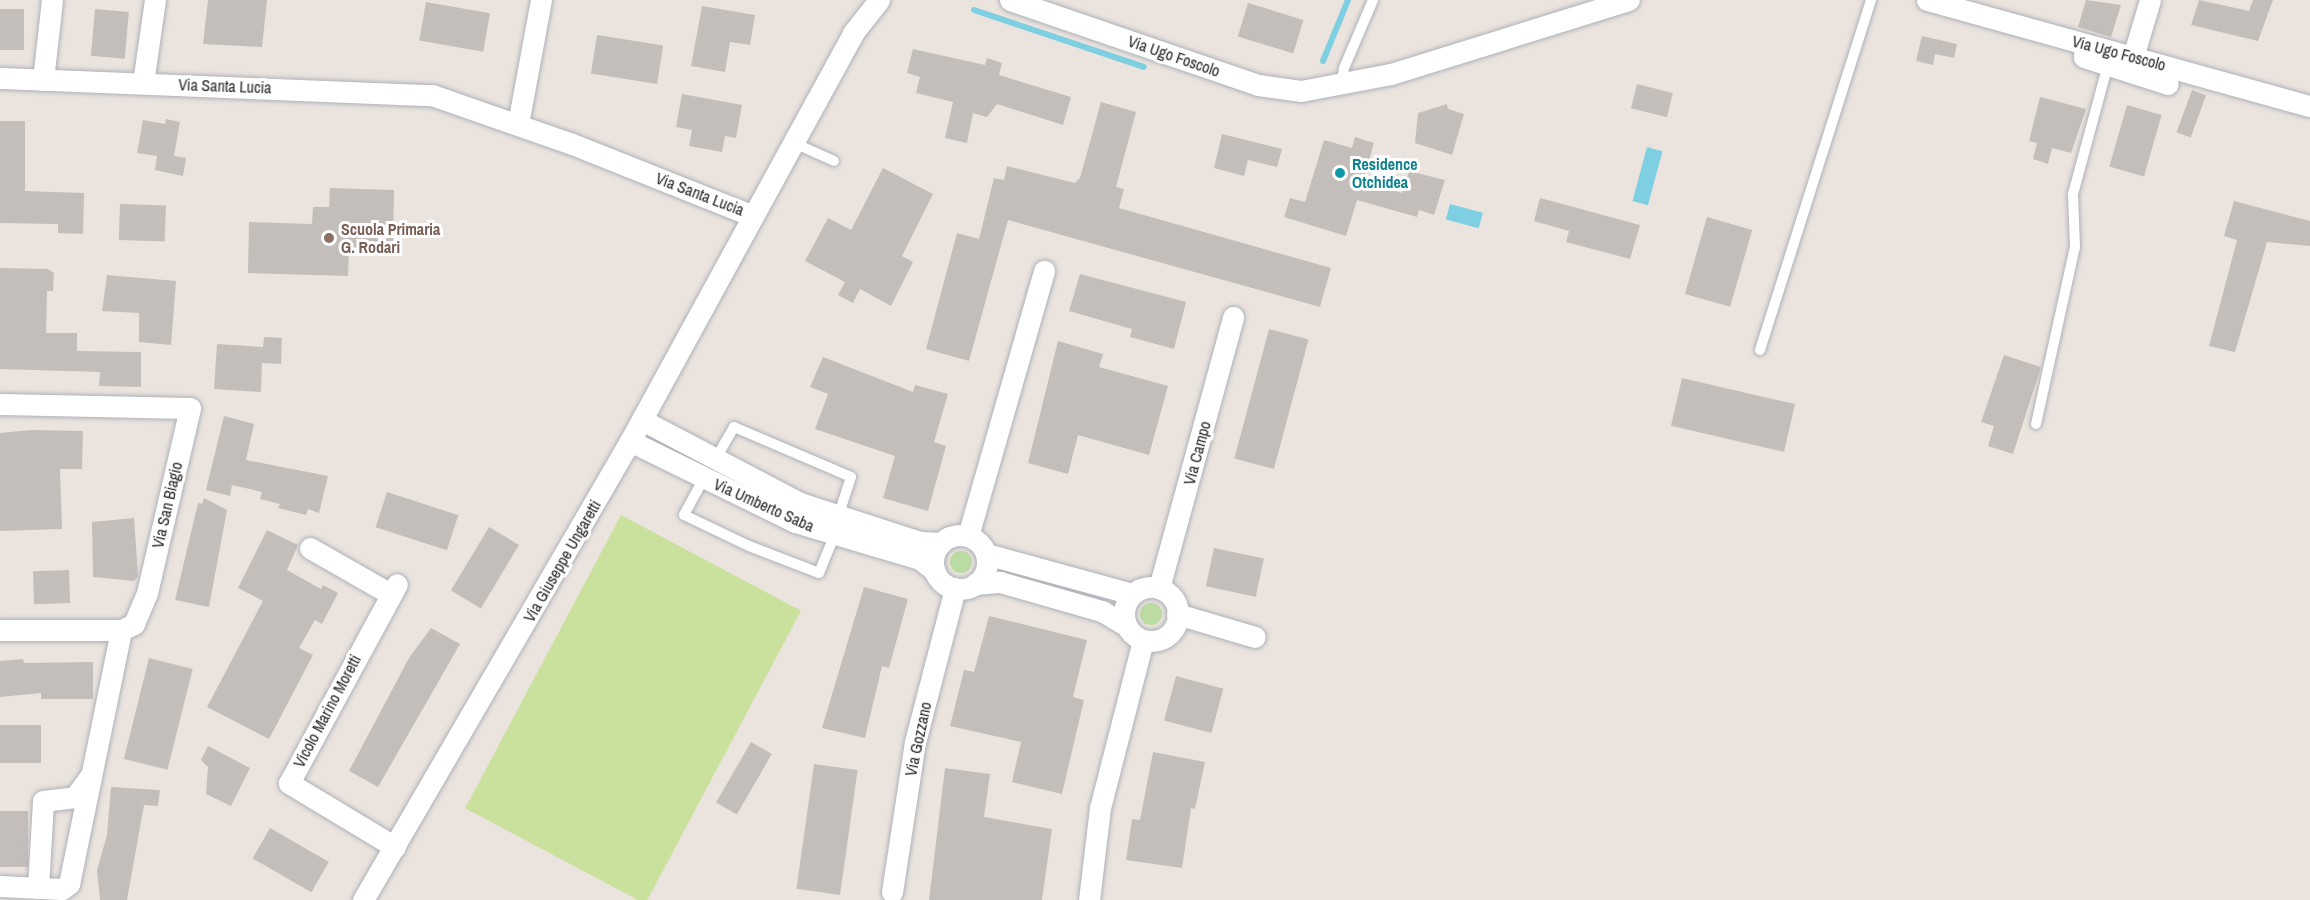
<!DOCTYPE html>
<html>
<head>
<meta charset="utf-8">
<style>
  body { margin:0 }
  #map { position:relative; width:2310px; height:900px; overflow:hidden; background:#ebe4de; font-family:"Archivo Narrow",sans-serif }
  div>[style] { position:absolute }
  .green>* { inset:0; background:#badba1 }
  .round { border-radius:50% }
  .pitch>* { inset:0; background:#cae19e; transform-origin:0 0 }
  .water>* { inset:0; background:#7dcfe1; transform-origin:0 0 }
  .stream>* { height:6px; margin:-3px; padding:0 3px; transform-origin:3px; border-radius:3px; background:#7dcfe1 }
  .building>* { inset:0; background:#c3beba; transform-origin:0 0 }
  .roads { filter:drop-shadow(0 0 2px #aeb1b9) drop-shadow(0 0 2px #aeb1b9) }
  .service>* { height:10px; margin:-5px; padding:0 5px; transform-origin:5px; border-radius:5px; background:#fff }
  .minor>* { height:21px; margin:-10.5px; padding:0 10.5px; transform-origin:10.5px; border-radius:10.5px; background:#fff }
  .minor>.ring { margin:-10.5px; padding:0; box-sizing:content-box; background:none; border:21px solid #fff; border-radius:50% }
  .dots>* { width:16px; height:16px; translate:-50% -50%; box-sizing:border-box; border:3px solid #fff; border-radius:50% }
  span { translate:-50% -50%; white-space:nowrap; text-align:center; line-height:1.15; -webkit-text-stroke:6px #fff; paint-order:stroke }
  .street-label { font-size:16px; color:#2a2a2a }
  .culture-label { font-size:16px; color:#0d838f; font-weight:700 }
  .left { translate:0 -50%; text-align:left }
  .education-label { font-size:16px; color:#785e54; font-weight:700 }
</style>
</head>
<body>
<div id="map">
  <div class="green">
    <i class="round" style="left:950px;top:551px;width:22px;height:22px"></i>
    <i class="round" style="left:1140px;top:603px;width:22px;height:22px"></i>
  </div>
  <div class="pitch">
    <i style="left:621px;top:515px;width:204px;height:332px;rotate:28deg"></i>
  </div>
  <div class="water">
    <i style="left:1647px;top:147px;width:16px;height:56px;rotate:15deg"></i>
    <i style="left:1450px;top:204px;width:34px;height:16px;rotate:15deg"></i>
  </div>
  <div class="stream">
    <i style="left:974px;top:10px;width:179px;rotate:18.5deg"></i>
    <i style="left:1323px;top:61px;width:66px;rotate:-67.7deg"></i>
  </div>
  <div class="building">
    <i style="clip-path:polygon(208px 0,267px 0,262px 47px,203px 44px)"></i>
    <i style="clip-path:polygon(2086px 0,2121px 5px,2111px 37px,2078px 27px)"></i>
    <i style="clip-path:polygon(2199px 0,2249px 11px,2253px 0,2273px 0,2258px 41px,2191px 25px)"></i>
    <i style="left:426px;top:2px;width:65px;height:39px;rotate:10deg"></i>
    <i style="left:1248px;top:3px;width:58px;height:35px;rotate:17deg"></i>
    <i style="clip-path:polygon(702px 6px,755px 15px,750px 45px,730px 42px,725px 72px,691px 66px)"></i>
    <i style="left:0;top:9px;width:24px;height:41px"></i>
    <i style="left:95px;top:9px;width:34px;height:47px;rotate:5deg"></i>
    <i style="left:597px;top:35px;width:67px;height:39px;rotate:9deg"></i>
    <i style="clip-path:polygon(1922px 36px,1957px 44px,1954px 58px,1935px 54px,1933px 65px,1916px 61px)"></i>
    <i style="clip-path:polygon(913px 49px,985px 65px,987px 58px,1002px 63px,999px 75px,1071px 97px,1063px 125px,997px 104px,987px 117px,973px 113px,967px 143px,945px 138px,953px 102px,916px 93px,920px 77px,907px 73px)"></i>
    <i style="left:1637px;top:84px;width:37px;height:25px;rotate:14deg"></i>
    <i style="left:2192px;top:90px;width:15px;height:45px;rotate:20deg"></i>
    <i style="clip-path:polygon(682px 94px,742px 105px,736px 138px,725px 136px,722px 152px,689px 146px,692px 130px,676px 127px)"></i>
    <i style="clip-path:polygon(2040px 97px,2086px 109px,2071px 153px,2052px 148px,2048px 164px,2033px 159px,2037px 143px,2029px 141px)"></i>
    <i style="clip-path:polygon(1101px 102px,1136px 112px,1116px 187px,1124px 189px,1119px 208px,1331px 268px,1320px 307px,1008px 220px,969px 361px,926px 349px,957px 233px,979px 239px,994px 178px,1004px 180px,1007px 166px,1075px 183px,1080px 178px)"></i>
    <i style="clip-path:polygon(1447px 104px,1448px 109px,1464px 114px,1452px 155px,1415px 143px,1418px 113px)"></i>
    <i style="left:2127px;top:105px;width:36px;height:64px;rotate:16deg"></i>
    <i style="clip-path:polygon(166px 119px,180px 122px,174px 156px,186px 158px,183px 176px,155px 170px,157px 156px,137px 153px,143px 120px,165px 124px)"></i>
    <i style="clip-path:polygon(0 121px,25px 121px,25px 191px,84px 193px,83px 234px,58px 233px,58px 224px,0 223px)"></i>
    <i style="clip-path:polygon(1222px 134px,1282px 149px,1277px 167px,1248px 160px,1244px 176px,1214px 168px)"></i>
    <i style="clip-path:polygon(1355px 137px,1374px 143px,1363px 181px,1402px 193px,1409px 171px,1445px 180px,1434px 215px,1419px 210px,1417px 217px,1357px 200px,1346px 236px,1284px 217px,1290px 198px,1305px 202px,1324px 140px,1352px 148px)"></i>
    <i style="clip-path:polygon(883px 168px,933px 194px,902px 256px,913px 262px,891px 306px,860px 289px,853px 303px,838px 295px,845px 282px,805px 261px,828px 218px,851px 230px)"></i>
    <i style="clip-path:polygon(330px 188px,394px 190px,393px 251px,349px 250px,348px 276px,248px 273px,249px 222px,312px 224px,313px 207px,329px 207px)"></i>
    <i style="clip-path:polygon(1540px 198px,1640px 225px,1630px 259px,1566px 242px,1569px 231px,1534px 221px)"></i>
    <i style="clip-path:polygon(2234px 201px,2310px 221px,2310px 246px,2267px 242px,2235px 352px,2209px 346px,2237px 240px,2224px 236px)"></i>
    <i style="left:120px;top:204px;width:46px;height:36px;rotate:2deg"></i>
    <i style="left:1707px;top:217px;width:47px;height:80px;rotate:16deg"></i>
    <i style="clip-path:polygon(0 268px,48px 269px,54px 273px,53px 291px,47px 291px,46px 333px,77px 333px,77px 351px,141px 352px,141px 387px,99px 386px,100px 372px,0 369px)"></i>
    <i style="clip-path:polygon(1080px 274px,1186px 302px,1174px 349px,1130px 337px,1132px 329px,1069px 311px)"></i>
    <i style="clip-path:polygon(107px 275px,176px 281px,171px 345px,139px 342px,139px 313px,102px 311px)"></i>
    <i style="left:1269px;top:329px;width:41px;height:134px;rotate:15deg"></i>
    <i style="clip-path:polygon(264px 337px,282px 338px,281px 364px,262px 363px,261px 392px,214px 389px,217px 344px,263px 347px)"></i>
    <i style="clip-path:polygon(1058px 341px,1103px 354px,1099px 367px,1168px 386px,1149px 455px,1078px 435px,1068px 474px,1028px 463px)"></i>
    <i style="clip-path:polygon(2004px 355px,2041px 367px,2013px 454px,1988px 446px,1994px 426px,1981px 422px)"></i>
    <i style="clip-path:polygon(823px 357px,913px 392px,915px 385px,948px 394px,934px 442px,946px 446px,928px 511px,883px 498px,895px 456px,815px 429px,828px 394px,810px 387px)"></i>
    <i style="left:1682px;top:378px;width:116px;height:49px;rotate:13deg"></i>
    <i style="clip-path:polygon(224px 416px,254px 424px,246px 460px,328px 476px,319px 513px,308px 509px,306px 515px,278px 508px,280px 504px,260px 499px,262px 492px,232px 485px,230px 496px,206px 490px)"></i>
    <i style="clip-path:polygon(31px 430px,83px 431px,82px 469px,60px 469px,62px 529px,0 531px,0 433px)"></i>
    <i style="left:387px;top:492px;width:75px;height:37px;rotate:18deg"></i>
    <i style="clip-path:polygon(204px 498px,227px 510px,209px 607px,175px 600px,198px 503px,202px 504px)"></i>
    <i style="clip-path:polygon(134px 518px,138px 576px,134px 581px,93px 577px,92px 522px)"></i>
    <i style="left:489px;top:527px;width:35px;height:74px;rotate:31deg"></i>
    <i style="clip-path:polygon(267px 530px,298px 545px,287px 570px,321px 589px,323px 585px,338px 593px,322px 624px,315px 620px,299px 648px,313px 655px,269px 739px,207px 707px,263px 601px,238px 588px)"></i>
    <i style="left:1214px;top:548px;width:51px;height:39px;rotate:12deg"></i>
    <i style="left:69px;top:570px;width:33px;height:36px;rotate:88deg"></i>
    <i style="clip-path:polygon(864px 587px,908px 599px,889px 668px,882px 666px,865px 738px,822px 728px)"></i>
    <i style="clip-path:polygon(989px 616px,1087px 640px,1073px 697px,1084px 700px,1062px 794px,1012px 782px,1021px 742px,950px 726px,964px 670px,974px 672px)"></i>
    <i style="clip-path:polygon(431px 628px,460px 644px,378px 787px,349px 771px,409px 658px)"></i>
    <i style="left:149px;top:658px;width:45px;height:104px;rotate:14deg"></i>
    <i style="clip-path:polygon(23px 659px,24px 663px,93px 662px,93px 699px,41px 699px,41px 693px,0 697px,0 661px)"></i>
    <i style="left:1176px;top:676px;width:49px;height:46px;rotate:15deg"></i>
    <i style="left:0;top:725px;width:41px;height:38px"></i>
    <i style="left:751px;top:742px;width:24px;height:70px;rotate:30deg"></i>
    <i style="clip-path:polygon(208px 746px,250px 768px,231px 806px,206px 794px,208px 767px,201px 760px)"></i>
    <i style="clip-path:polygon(1153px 752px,1205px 762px,1195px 809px,1191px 808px,1182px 868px,1126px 860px,1132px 819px,1140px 820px)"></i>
    <i style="left:814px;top:764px;width:44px;height:126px;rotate:8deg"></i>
    <i style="clip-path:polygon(945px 768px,990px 774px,984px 817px,1052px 829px,1042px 900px,929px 900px)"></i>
    <i style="clip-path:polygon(111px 787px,160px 790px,158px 806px,144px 805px,127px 900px,100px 900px,97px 870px,107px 835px)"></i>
    <i style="left:0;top:811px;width:28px;height:56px"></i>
    <i style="left:270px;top:828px;width:68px;height:35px;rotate:30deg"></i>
  </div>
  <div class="roads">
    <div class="service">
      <i style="left:1342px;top:86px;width:18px;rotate:-84deg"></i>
      <i style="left:1344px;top:68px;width:74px;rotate:-66.9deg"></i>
      <i style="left:792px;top:142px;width:46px;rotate:24.3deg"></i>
      <i style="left:1760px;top:350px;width:367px;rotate:-72.4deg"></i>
      <i style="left:2036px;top:424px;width:181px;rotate:-77.6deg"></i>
      <i style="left:2075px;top:247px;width:53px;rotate:-92.2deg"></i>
      <i style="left:2073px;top:194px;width:131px;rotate:-74.9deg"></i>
      <i style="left:715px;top:460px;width:38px;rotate:-60deg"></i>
      <i style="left:734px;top:427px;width:127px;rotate:23.1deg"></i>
      <i style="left:851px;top:477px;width:40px;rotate:108deg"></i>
      <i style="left:704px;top:478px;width:42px;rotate:118.4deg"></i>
      <i style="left:684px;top:515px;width:72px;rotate:25.5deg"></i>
      <i style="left:749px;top:546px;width:75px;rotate:21.1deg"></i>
      <i style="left:819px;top:573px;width:42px;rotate:-67.7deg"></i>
    </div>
    <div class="minor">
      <i style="left:1010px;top:0;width:262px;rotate:18.9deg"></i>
      <i style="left:1258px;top:85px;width:43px;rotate:7.9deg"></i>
      <i style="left:1301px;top:91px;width:92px;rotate:-10.7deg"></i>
      <i style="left:1391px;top:74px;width:249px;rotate:-17.3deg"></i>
      <i style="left:1927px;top:0;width:397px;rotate:15.5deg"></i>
      <i style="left:2085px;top:44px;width:13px;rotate:94deg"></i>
      <i style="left:2084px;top:57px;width:88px;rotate:17.8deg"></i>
      <i style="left:2133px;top:57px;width:59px;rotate:-73.4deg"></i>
      <i style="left:0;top:78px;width:432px;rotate:2.3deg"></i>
      <i style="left:432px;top:95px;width:148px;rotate:19.3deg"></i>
      <i style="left:572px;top:144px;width:192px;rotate:21.7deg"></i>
      <i style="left:43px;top:80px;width:81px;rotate:-83.6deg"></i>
      <i style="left:143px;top:83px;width:84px;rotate:-81.8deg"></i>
      <i style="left:518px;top:124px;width:126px;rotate:-79.5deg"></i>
      <i style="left:0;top:404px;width:190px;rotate:1.2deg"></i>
      <i style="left:190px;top:408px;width:190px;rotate:103.1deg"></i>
      <i style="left:147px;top:593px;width:34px;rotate:113deg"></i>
      <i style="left:134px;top:624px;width:14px;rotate:155deg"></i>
      <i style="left:121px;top:630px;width:121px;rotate:180deg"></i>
      <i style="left:642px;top:420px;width:178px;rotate:27.7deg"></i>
      <i style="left:800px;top:503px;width:126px;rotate:18deg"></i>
      <i style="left:920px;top:542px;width:21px;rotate:3deg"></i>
      <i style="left:630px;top:441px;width:184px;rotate:26.1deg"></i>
      <i style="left:795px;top:522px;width:130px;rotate:16.5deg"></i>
      <i style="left:920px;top:559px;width:19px;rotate:39deg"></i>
      <i class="ring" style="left:933px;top:535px;width:33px;height:33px"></i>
      <i style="left:968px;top:536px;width:276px;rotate:-74deg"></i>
      <i style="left:310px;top:548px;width:91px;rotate:29.7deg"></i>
      <i style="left:986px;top:554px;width:151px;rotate:15.3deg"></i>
      <i style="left:975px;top:584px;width:25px;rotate:-5deg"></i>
      <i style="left:1000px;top:582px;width:106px;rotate:15.9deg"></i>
      <i style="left:1102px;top:611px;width:29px;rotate:31deg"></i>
      <i class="ring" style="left:1124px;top:587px;width:33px;height:33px"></i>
      <i style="left:1159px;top:588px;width:281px;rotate:-74.7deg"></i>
      <i style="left:1177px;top:614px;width:81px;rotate:16.4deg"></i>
      <i style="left:395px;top:847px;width:124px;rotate:-148.9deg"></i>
      <i style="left:289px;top:783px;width:226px;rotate:-61.5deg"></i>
      <i style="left:0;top:886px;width:62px;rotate:2.8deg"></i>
      <i style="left:62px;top:889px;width:9px;rotate:-36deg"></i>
      <i style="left:69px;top:884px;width:259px;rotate:-78.4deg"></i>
      <i style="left:38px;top:888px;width:87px;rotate:-86.7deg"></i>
      <i style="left:43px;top:801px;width:32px;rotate:-7deg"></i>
      <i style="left:75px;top:797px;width:26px;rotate:-54deg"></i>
      <i style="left:892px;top:892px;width:152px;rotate:-81.3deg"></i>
      <i style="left:915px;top:742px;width:159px;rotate:-75.4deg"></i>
      <i style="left:363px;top:900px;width:531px;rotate:-59.81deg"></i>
      <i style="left:630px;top:441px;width:465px;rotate:-61.3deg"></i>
      <i style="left:853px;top:33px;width:42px;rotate:-51.8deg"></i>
      <i style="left:1089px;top:900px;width:93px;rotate:-83.2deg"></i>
      <i style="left:1100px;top:808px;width:173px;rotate:-75.6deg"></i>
    </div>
  </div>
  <div class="dots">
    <i style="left:1340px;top:173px;background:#0f9aa8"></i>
    <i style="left:329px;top:238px;background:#8d6e63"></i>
  </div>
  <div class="street-label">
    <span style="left:2119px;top:53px;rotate:15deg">Via Ugo Foscolo</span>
    <span style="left:1174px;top:56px;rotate:19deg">Via Ugo Foscolo</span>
    <span style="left:225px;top:86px;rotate:2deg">Via Santa Lucia</span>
    <span style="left:700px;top:194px;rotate:21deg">Via Santa Lucia</span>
    <span style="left:1197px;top:453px;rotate:-75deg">Via Campo</span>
    <span style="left:167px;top:505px;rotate:-77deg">Via San Biagio</span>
    <span style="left:764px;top:505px;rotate:24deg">Via Umberto Saba</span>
    <span style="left:562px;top:561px;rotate:-60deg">Via Giuseppe Ungaretti</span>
    <span style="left:327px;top:711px;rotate:-62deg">Vicolo Marino Moretti</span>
    <span style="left:918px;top:739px;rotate:-78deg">Via Gozzano</span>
  </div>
  <div class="culture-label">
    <span class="left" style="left:1352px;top:173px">Residence<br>Otchidea</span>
  </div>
  <div class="education-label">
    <span class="left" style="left:341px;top:238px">Scuola Primaria<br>G. Rodari</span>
  </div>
</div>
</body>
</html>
